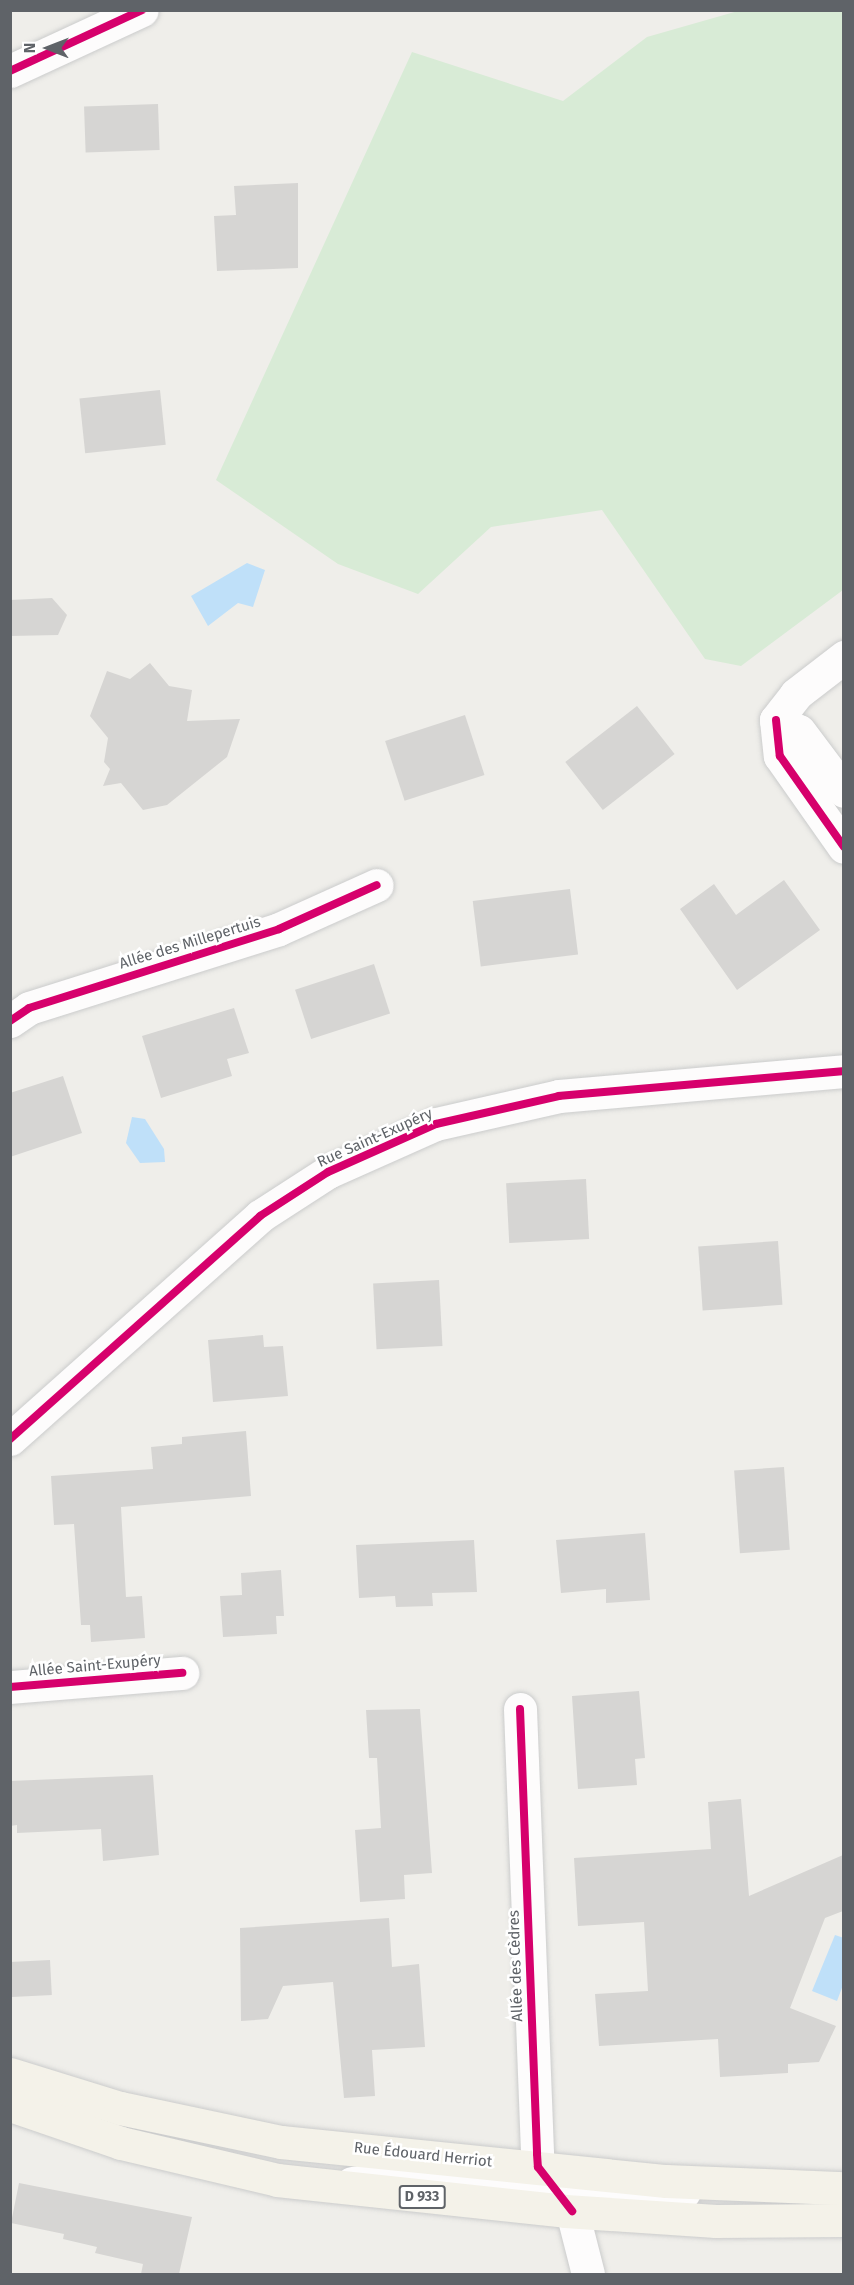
<!DOCTYPE html>
<html>
<head>
<meta charset="utf-8">
<style>
  body { margin:0 }
  #map { position:relative; width:854px; height:2285px; overflow:hidden; background:#efeeea; font-family:"Fira Sans",sans-serif }
  div>[style] { position:absolute }
  .green>* { inset:0; background:#d8ebd6 }
  .water>* { inset:0; background:#bfe0f9 }
  .building>* { inset:0; background:#d6d5d3; transform-origin:0 0 }
  .roads { filter:drop-shadow(0 0 2px #cbcccc) drop-shadow(0 0 2px #cbcccc) }
  .minor>* { height:33px; margin:-16.5px; padding:0 16.5px; transform-origin:16.5px; border-radius:16.5px; background:#fdfcfc }
  .tertiary>* { height:33px; margin:-16.5px; padding:0 16.5px; transform-origin:16.5px; border-radius:16.5px; background:#fdfcfc }
  .primary>* { height:33px; margin:-16.5px; padding:0 16.5px; transform-origin:16.5px; border-radius:16.5px; background:#f4f2e9 }
  .cycleway>* { height:8px; margin:-4px; padding:0 4px; transform-origin:4px; border-radius:4px; background:#d6006c }
  span { translate:-50% -50%; white-space:nowrap; text-align:center; line-height:1.15; -webkit-text-stroke:5px #fff; paint-order:stroke }
  .shield-label span { padding:2px 4px; background:#fff; border:2px solid; border-radius:4px; -webkit-text-stroke-width:0 }
  .shield-label { font-size:14px; color:#5f6368; font-weight:700 }
  .street-label { font-size:15px; color:#5f6368 }
  .frame { position:absolute; inset:0; border:12px solid #5f6368; pointer-events:none }
  .north { position:absolute; left:18px; top:18px; width:60px; height:60px; -webkit-text-stroke:4px #fff; paint-order:stroke; rotate:270deg; font-size:16px; font-weight:700; line-height:24px; text-align:center; color:#5f6368 }
  .north::after { content:''; display:block; margin:auto; width:21px; height:27px; background:#5f6368; clip-path:polygon(50% 0,100% 100%,50% 72%,0 100%) }
</style>
</head>
<body>
<div id="map">
  <div class="green">
    <i style="clip-path:polygon(738px 11px,843px 11px,843px 590px,741px 666px,705px 659px,602px 510px,491px 527px,418px 594px,338px 564px,216px 480px,412px 52px,563px 101px,647px 37px)"></i>
  </div>
  <div class="water">
    <i style="clip-path:polygon(247px 563px,265px 570px,253px 607px,238px 603px,208px 626px,191px 596px)"></i>
    <i style="clip-path:polygon(132px 1117px,145px 1119px,164px 1149px,165px 1162px,140px 1163px,126px 1143px)"></i>
    <i style="clip-path:polygon(835px 1935px,844px 1938px,843px 1985px,837px 2001px,812px 1991px)"></i>
  </div>
  <div class="building">
    <i style="left:158px;top:104px;width:46px;height:74px;rotate:88deg"></i>
    <i style="clip-path:polygon(298px 183px,298px 268px,217px 271px,214px 216px,236px 215px,234px 186px)"></i>
    <i style="left:160px;top:390px;width:55px;height:81px;rotate:84deg"></i>
    <i style="clip-path:polygon(52px 598px,67px 615px,58px 635px,10px 636px,10px 600px)"></i>
    <i style="clip-path:polygon(150px 663px,169px 686px,192px 690px,187px 721px,240px 719px,227px 757px,167px 805px,143px 810px,121px 783px,103px 786px,110px 769px,104px 762px,108px 738px,90px 716px,107px 671px,130px 679px)"></i>
    <i style="left:637px;top:706px;width:61px;height:91px;rotate:52deg"></i>
    <i style="left:465px;top:715px;width:63px;height:84px;rotate:72deg"></i>
    <i style="clip-path:polygon(784px 880px,820px 930px,737px 990px,680px 909px,714px 884px,736px 915px)"></i>
    <i style="left:570px;top:889px;width:66px;height:98px;rotate:83deg"></i>
    <i style="left:374px;top:964px;width:52px;height:83px;rotate:72deg"></i>
    <i style="clip-path:polygon(234px 1008px,249px 1053px,227px 1059px,232px 1076px,161px 1098px,142px 1036px)"></i>
    <i style="clip-path:polygon(63px 1076px,82px 1133px,10px 1157px,10px 1093px)"></i>
    <i style="left:586px;top:1179px;width:60px;height:80px;rotate:87deg"></i>
    <i style="left:778px;top:1241px;width:64px;height:80px;rotate:86deg"></i>
    <i style="left:439px;top:1280px;width:66px;height:66px;rotate:87deg"></i>
    <i style="clip-path:polygon(263px 1335px,264px 1347px,283px 1346px,288px 1396px,213px 1402px,208px 1340px)"></i>
    <i style="clip-path:polygon(246px 1431px,251px 1496px,121px 1507px,126px 1597px,142px 1596px,145px 1638px,91px 1642px,90px 1625px,81px 1625px,74px 1524px,54px 1525px,51px 1476px,153px 1469px,151px 1447px,182px 1444px,182px 1437px)"></i>
    <i style="left:784px;top:1467px;width:83px;height:50px;rotate:86deg"></i>
    <i style="clip-path:polygon(645px 1533px,650px 1600px,606px 1603px,606px 1589px,561px 1593px,556px 1540px)"></i>
    <i style="clip-path:polygon(474px 1540px,477px 1592px,432px 1593px,433px 1606px,396px 1607px,395px 1596px,359px 1598px,356px 1545px)"></i>
    <i style="clip-path:polygon(281px 1570px,284px 1616px,276px 1616px,277px 1634px,223px 1637px,220px 1596px,242px 1595px,241px 1573px)"></i>
    <i style="clip-path:polygon(639px 1691px,645px 1758px,635px 1759px,637px 1785px,578px 1789px,572px 1696px)"></i>
    <i style="clip-path:polygon(420px 1709px,432px 1873px,404px 1875px,405px 1899px,360px 1902px,355px 1830px,381px 1828px,377px 1758px,369px 1758px,366px 1710px)"></i>
    <i style="clip-path:polygon(153px 1775px,159px 1855px,103px 1861px,101px 1829px,17px 1833px,17px 1825px,10px 1826px,10px 1781px)"></i>
    <i style="clip-path:polygon(741px 1799px,749px 1896px,843px 1855px,843px 1911px,825px 1918px,790px 2008px,836px 2026px,819px 2062px,788px 2064px,788px 2073px,720px 2077px,718px 2039px,599px 2046px,595px 1994px,648px 1991px,644px 1922px,578px 1926px,574px 1858px,711px 1849px,708px 1802px)"></i>
    <i style="clip-path:polygon(389px 1918px,392px 1967px,419px 1964px,425px 2047px,372px 2050px,375px 2096px,344px 2098px,333px 1982px,283px 1986px,268px 2019px,241px 2021px,240px 1928px)"></i>
    <i style="left:50px;top:1960px;width:35px;height:40px;rotate:87deg"></i>
    <i style="clip-path:polygon(19px 2183px,192px 2217px,179px 2274px,141px 2274px,143px 2264px,95px 2253px,97px 2247px,63px 2239px,64px 2234px,11px 2223px)"></i>
  </div>
  <div class="roads">
    <div class="minor">
      <i style="left:10px;top:71px;width:145px;rotate:-24.8deg"></i>
      <i style="left:776px;top:720px;width:36px;rotate:84deg"></i>
      <i style="left:780px;top:756px;width:111px;rotate:54.9deg"></i>
      <i style="left:776px;top:720px;width:25px;rotate:26deg"></i>
      <i style="left:799px;top:731px;width:75px;rotate:53.1deg"></i>
      <i style="left:776px;top:720px;width:33px;rotate:-52deg"></i>
      <i style="left:796px;top:694px;width:61px;rotate:-37.6deg"></i>
      <i style="left:10px;top:1021px;width:23px;rotate:-34deg"></i>
      <i style="left:29px;top:1008px;width:262px;rotate:-17.5deg"></i>
      <i style="left:279px;top:929px;width:107px;rotate:-24.2deg"></i>
      <i style="left:10px;top:1687px;width:173px;rotate:-4.7deg"></i>
      <i style="left:520px;top:1709px;width:445px;rotate:87.8deg"></i>
      <i style="left:537px;top:2154px;width:13px;rotate:86deg"></i>
      <i style="left:538px;top:2167px;width:56px;rotate:52.3deg"></i>
      <i style="left:352px;top:2183px;width:54px;rotate:-8.6deg"></i>
      <i style="left:405px;top:2175px;width:115px;rotate:7deg"></i>
      <i style="left:519px;top:2189px;width:13px;rotate:-9deg"></i>
      <i style="left:532px;top:2187px;width:21px;rotate:-73deg"></i>
      <i style="left:588px;top:2274px;width:65px;rotate:-104.3deg"></i>
      <i style="left:572px;top:2211px;width:13px;rotate:-63deg"></i>
      <i style="left:578px;top:2199px;width:20px;rotate:-20deg"></i>
      <i style="left:597px;top:2192px;width:87px"></i>
    </div>
    <div class="tertiary">
      <i style="left:10px;top:1439px;width:335px;rotate:-41.7deg"></i>
      <i style="left:260px;top:1216px;width:81px;rotate:-32.9deg"></i>
      <i style="left:328px;top:1172px;width:118px;rotate:-24deg"></i>
      <i style="left:436px;top:1124px;width:126px;rotate:-12.8deg"></i>
      <i style="left:559px;top:1096px;width:286px;rotate:-5deg"></i>
    </div>
    <div class="primary">
      <i style="left:10px;top:2074px;width:115px;rotate:17.2deg"></i>
      <i style="left:120px;top:2108px;width:165px;rotate:11.9deg"></i>
      <i style="left:281px;top:2142px;width:387px;rotate:5.8deg"></i>
      <i style="left:666px;top:2181px;width:178px;rotate:2.3deg"></i>
      <i style="left:10px;top:2105px;width:117px;rotate:18.9deg"></i>
      <i style="left:121px;top:2143px;width:160px;rotate:13.3deg"></i>
      <i style="left:277px;top:2180px;width:290px;rotate:6.1deg"></i>
      <i style="left:565px;top:2211px;width:151px;rotate:3.8deg"></i>
      <i style="left:716px;top:2221px;width:128px;rotate:-0.4deg"></i>
    </div>
  </div>
  <div class="cycleway">
    <i style="left:10px;top:71px;width:145px;rotate:-24.8deg"></i>
    <i style="left:776px;top:720px;width:36px;rotate:84deg"></i>
    <i style="left:780px;top:756px;width:111px;rotate:54.9deg"></i>
    <i style="left:10px;top:1021px;width:23px;rotate:-34deg"></i>
    <i style="left:29px;top:1008px;width:262px;rotate:-17.5deg"></i>
    <i style="left:279px;top:929px;width:107px;rotate:-24.2deg"></i>
    <i style="left:10px;top:1439px;width:335px;rotate:-41.7deg"></i>
    <i style="left:260px;top:1216px;width:81px;rotate:-32.9deg"></i>
    <i style="left:328px;top:1172px;width:118px;rotate:-24deg"></i>
    <i style="left:436px;top:1124px;width:126px;rotate:-12.8deg"></i>
    <i style="left:559px;top:1096px;width:286px;rotate:-5deg"></i>
    <i style="left:10px;top:1687px;width:173px;rotate:-4.7deg"></i>
    <i style="left:520px;top:1709px;width:445px;rotate:87.8deg"></i>
    <i style="left:537px;top:2154px;width:13px;rotate:86deg"></i>
    <i style="left:538px;top:2167px;width:56px;rotate:52.3deg"></i>
  </div>
  <div class="shield-label">
    <span style="left:422px;top:2197px">D 933</span>
  </div>
  <div class="street-label">
    <span style="left:190px;top:943px;rotate:-17deg">Allée des Millepertuis</span>
    <span style="left:375px;top:1138px;rotate:-24deg">Rue Saint-Exupéry</span>
    <span style="left:95px;top:1666px;rotate:-5deg">Allée Saint-Exupéry</span>
    <span style="left:516px;top:1966px;rotate:-92deg">Allée des Cèdres</span>
    <span style="left:423px;top:2155px;rotate:6deg">Rue Édouard Herriot</span>
  </div>
  <div class="frame"></div>
  <div class="north">N</div>
</div>
</body>
</html>
